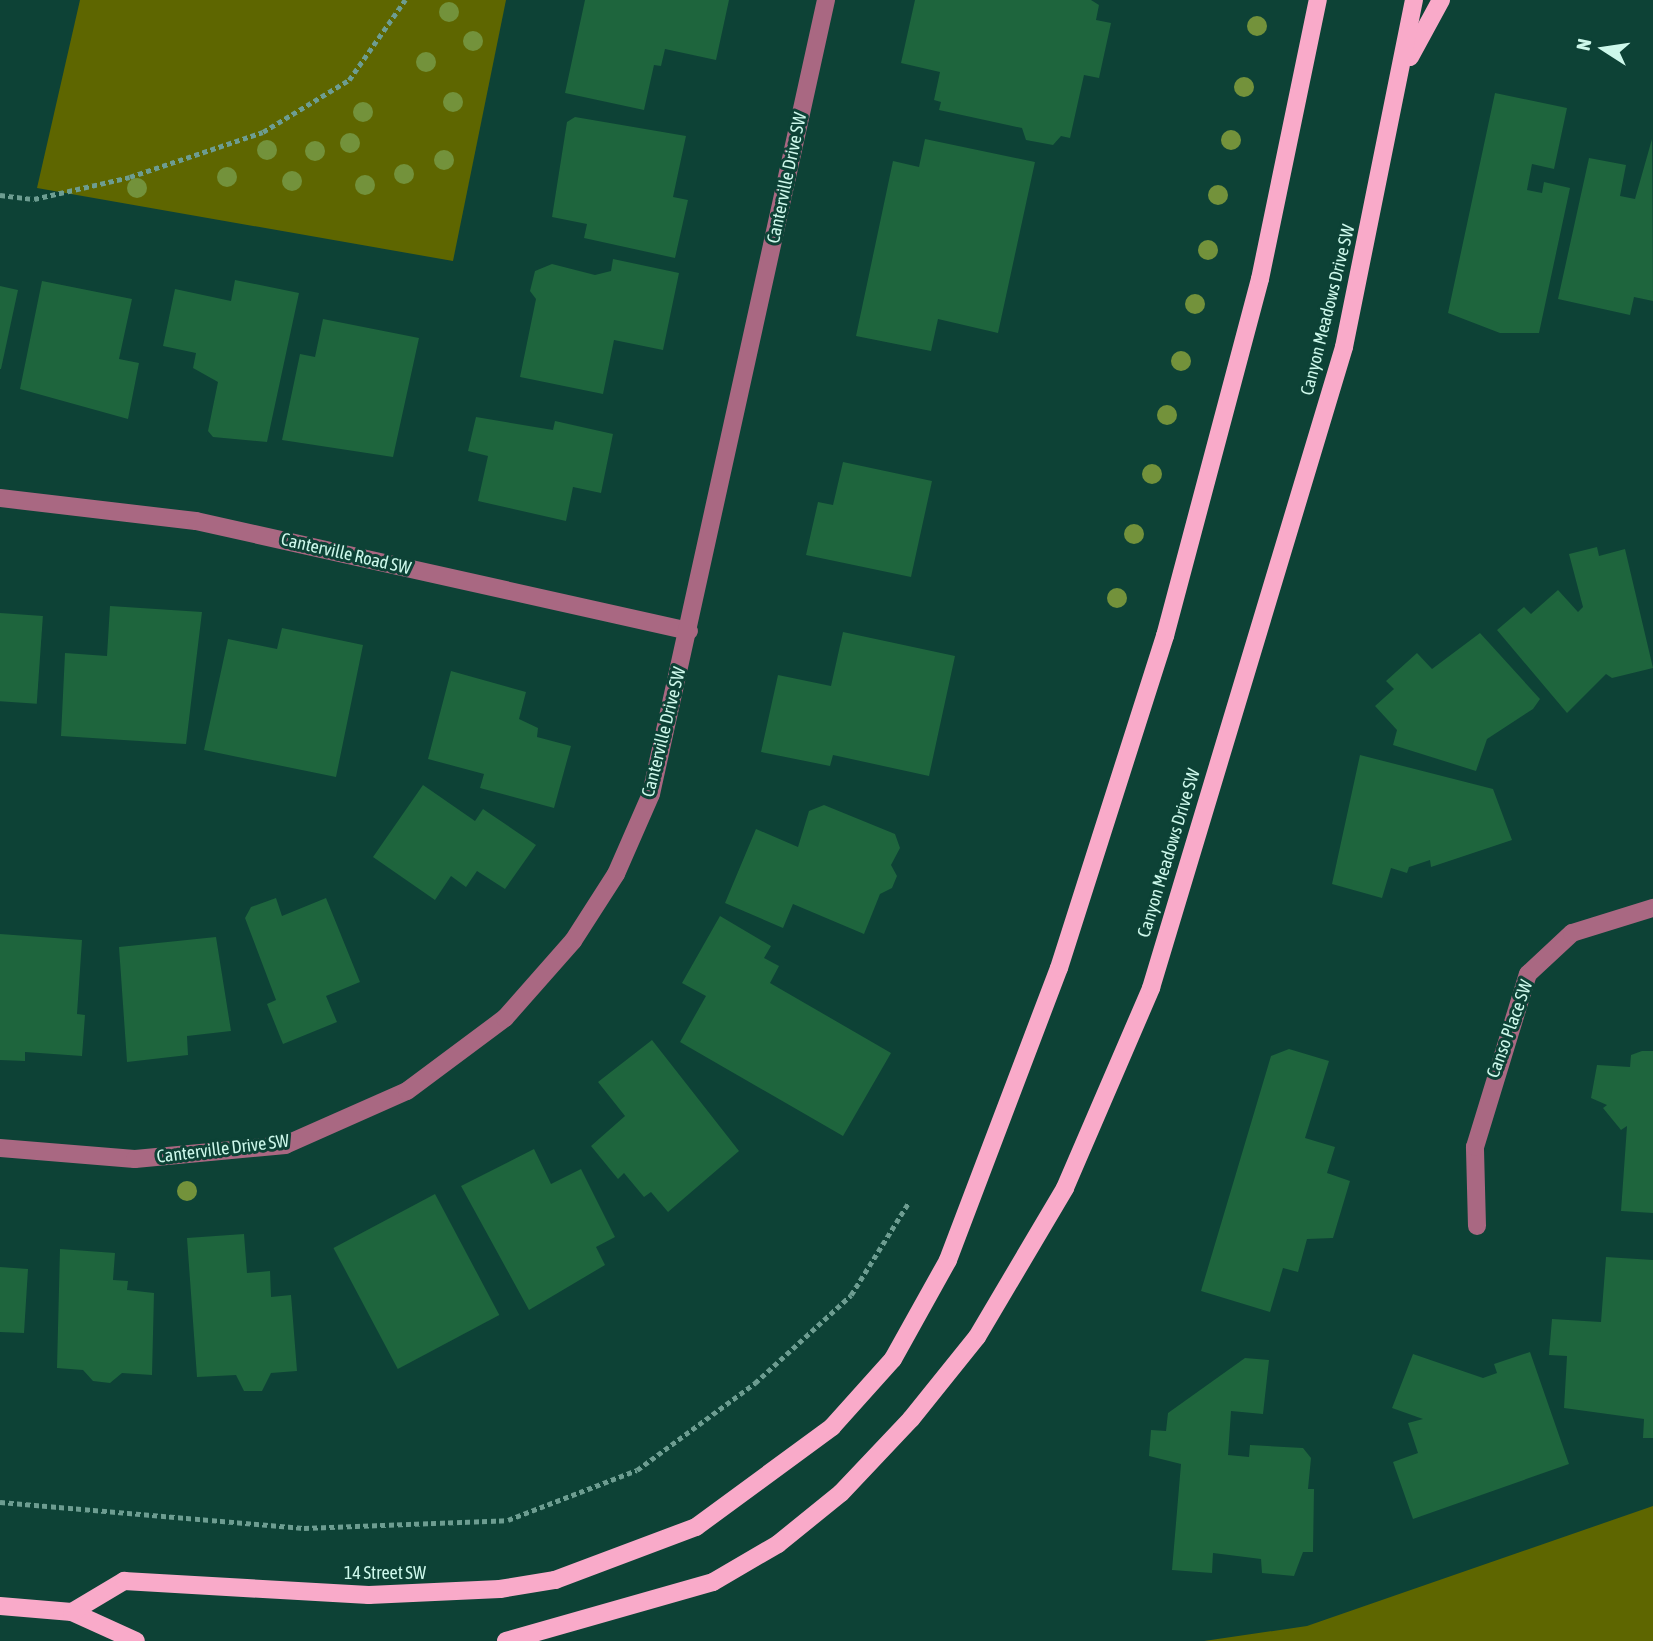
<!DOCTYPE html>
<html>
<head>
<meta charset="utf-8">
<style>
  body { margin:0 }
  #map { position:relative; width:1653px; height:1641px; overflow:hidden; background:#0d4236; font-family:"Asap Condensed",sans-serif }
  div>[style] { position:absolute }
  .green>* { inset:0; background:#5e6600 }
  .building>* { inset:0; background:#1e653d; transform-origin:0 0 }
  .path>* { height:4.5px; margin-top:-2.25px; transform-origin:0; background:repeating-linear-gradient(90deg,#6d9d91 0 5px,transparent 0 8.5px) }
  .minor>* { height:18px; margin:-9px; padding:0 9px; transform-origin:9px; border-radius:9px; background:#a96882 }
  .major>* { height:18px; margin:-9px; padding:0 9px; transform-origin:9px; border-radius:9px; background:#f9aac9 }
  .trees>* { width:20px; height:20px; margin:-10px; border-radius:50%; background:#73923b }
  span { translate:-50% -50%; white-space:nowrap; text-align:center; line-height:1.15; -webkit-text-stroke:6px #0d4236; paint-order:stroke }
  .street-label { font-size:18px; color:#cdf8eb }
  .north { position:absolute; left:1569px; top:14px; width:70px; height:70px; -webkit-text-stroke:5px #0d4236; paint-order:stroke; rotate:282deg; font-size:19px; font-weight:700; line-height:28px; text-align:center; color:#cdf8eb }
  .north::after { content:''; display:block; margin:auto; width:24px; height:32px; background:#cdf8eb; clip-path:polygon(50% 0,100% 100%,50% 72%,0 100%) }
</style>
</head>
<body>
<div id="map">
  <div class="green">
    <i style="clip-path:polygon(80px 0,506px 0,453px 261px,37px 188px)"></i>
    <i style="clip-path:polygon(1653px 1506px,1653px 1641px,1204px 1641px,1307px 1626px)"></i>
  </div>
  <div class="building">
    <i style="clip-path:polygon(585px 0,729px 0,716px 60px,665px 49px,661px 66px,654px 65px,644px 110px,565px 93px)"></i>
    <i style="clip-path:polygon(915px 0,1091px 0,1099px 5px,1096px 20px,1111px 23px,1099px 78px,1084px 75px,1070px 138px,1061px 136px,1053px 145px,1026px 140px,1022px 128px,939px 110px,941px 102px,934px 100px,940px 72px,901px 63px)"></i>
    <i style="clip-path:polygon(1495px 93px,1567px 108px,1554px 169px,1532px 164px,1527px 190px,1542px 193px,1544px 182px,1570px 188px,1539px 333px,1500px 333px,1448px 313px)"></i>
    <i style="clip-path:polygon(575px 117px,686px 136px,673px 197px,688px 200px,675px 258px,584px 238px,587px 224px,552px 217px,567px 122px)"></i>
    <i style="clip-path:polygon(925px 139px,1035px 162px,998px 333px,938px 319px,931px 351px,856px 336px,893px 161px,919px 167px)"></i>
    <i style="clip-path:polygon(1652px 139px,1653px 301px,1634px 297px,1630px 315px,1558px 299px,1589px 158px,1626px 165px,1620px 196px,1635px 199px)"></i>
    <i style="clip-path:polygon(613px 259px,679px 273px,663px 350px,614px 340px,603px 394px,520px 377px,536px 299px,530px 291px,535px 271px,552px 264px,595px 275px,611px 271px)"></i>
    <i style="clip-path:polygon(235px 280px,299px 293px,267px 442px,213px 437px,208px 431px,218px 382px,193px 368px,196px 353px,163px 346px,175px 289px,231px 301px)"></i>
    <i style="clip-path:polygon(42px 281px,132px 299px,119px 359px,139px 363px,128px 419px,20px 389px)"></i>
    <i style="clip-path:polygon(0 286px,18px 290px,1px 369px,0 369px)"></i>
    <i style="clip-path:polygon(323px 319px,419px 338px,393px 457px,282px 440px,300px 354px,315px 357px)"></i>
    <i style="clip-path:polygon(476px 417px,553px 430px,555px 421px,613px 434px,601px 493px,573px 487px,566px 521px,478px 501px,488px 456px,468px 451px)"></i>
    <i style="clip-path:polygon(843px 462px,932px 481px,911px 577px,806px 555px,818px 502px,833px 505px)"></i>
    <i style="clip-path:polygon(1597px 547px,1599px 556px,1625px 549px,1653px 668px,1612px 678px,1606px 674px,1567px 713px,1497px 630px,1524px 607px,1531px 614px,1558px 590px,1578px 612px,1583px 607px,1569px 554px)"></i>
    <i style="clip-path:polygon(110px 606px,202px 612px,186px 744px,61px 736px,65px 653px,107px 656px)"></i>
    <i style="left:0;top:613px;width:43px;height:88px;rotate:4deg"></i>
    <i style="clip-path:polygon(282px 628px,363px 645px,336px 777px,204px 750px,228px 639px,277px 649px)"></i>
    <i style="clip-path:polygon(843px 632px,955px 656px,929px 776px,833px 755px,830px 766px,761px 752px,778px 675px,831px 686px)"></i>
    <i style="clip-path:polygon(1480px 633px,1540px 699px,1533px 709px,1487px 739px,1476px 771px,1393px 745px,1397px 730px,1375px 706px,1394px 689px,1386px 681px,1417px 653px,1432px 669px)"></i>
    <i style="clip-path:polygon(451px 671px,526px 692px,519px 719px,538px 728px,537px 737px,571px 746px,554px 808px,480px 788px,484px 774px,428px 759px)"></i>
    <i style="clip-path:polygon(1360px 755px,1493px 789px,1512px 840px,1431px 867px,1430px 860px,1409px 867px,1407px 873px,1391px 868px,1382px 898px,1332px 884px)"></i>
    <i style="clip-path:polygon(423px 785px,475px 821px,483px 809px,536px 845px,505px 889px,477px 871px,466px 887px,451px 876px,435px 900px,373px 857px)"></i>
    <i style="clip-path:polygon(824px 805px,895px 834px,900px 848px,891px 865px,897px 876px,892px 888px,880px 894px,864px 934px,793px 904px,783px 928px,725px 903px,756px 829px,798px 847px,809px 811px)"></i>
    <i style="clip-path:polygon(276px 898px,282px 916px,326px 898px,360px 982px,326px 996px,337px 1022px,283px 1044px,267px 1004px,276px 1000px,245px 918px,251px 907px)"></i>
    <i style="clip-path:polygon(720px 916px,771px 946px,764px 958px,779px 966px,770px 983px,891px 1053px,843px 1136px,680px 1042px,706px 996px,682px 983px)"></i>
    <i style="clip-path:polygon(0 934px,82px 940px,77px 1014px,85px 1015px,82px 1056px,25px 1052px,25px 1061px,0 1060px)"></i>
    <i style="clip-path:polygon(216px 937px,231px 1031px,187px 1036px,188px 1055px,127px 1062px,119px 947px)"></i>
    <i style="clip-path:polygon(652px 1040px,739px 1151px,668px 1212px,651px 1192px,644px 1197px,624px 1173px,618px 1179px,591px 1146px,625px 1116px,598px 1082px)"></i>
    <i style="clip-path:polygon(1289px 1049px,1329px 1061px,1305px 1138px,1335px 1147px,1327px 1173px,1350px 1181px,1333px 1238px,1307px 1239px,1298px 1272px,1283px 1268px,1270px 1312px,1201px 1291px,1271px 1056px)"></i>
    <i style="clip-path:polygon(1642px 1051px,1653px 1051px,1653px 1213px,1621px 1211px,1627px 1126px,1621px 1130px,1603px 1108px,1607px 1105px,1591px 1098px,1597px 1065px,1630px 1067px,1631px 1055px)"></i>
    <i style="clip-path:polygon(534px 1149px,551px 1184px,581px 1169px,615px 1237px,596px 1247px,605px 1265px,529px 1310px,461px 1186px)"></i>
    <i style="left:435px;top:1194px;width:137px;height:115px;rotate:62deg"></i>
    <i style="clip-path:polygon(244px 1234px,247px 1273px,270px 1271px,271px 1297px,291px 1295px,297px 1371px,271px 1373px,262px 1391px,244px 1391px,236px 1375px,197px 1377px,187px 1238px)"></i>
    <i style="clip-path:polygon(60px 1249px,115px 1253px,113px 1280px,128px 1281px,127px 1290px,154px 1293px,152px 1375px,122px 1373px,110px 1383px,93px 1381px,83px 1370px,57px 1368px)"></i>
    <i style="clip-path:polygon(1606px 1257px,1653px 1260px,1653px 1438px,1643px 1438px,1644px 1419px,1564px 1408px,1567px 1356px,1549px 1355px,1552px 1319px,1601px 1322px)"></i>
    <i style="clip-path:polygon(0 1267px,28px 1269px,24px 1333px,0 1332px)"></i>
    <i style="clip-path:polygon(1530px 1352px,1569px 1464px,1413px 1519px,1393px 1462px,1418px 1453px,1408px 1423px,1423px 1419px,1392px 1408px,1413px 1354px,1483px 1378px,1497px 1373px,1494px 1364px)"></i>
    <i style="clip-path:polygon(1245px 1358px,1269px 1360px,1263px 1414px,1231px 1411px,1228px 1455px,1249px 1457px,1250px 1445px,1303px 1448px,1311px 1458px,1308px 1489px,1314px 1489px,1313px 1552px,1303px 1552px,1294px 1576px,1262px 1573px,1261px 1559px,1213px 1553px,1212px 1573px,1172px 1570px,1181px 1464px,1149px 1456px,1151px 1430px,1166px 1431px,1168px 1413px)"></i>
  </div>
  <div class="path">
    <i style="left:0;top:195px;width:34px;rotate:7deg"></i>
    <i style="left:34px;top:199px;width:98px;rotate:-12.9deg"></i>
    <i style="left:130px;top:177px;width:140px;rotate:-18.7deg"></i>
    <i style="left:263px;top:132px;width:100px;rotate:-31.2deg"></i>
    <i style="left:349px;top:80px;width:98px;rotate:-55deg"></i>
    <i style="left:0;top:1502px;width:305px;rotate:4.9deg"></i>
    <i style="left:304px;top:1528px;width:204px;rotate:-2.2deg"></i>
    <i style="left:508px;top:1520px;width:138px;rotate:-21.2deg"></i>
    <i style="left:637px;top:1470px;width:147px;rotate:-36.4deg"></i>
    <i style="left:755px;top:1383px;width:130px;rotate:-42.5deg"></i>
    <i style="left:851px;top:1295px;width:110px;rotate:-58.1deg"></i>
  </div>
  <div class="minor">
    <i style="left:0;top:498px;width:197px;rotate:6.7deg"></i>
    <i style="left:196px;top:521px;width:505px;rotate:12.58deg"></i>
    <i style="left:0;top:1148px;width:135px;rotate:4.7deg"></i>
    <i style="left:135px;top:1159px;width:151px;rotate:-5.3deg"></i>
    <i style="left:285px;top:1145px;width:133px;rotate:-23.9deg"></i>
    <i style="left:407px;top:1091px;width:122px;rotate:-36.7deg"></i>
    <i style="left:505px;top:1018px;width:103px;rotate:-48.6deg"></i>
    <i style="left:573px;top:941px;width:80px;rotate:-57.3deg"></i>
    <i style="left:616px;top:874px;width:87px;rotate:-66.4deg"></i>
    <i style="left:651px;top:794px;width:813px;rotate:-77.57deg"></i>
    <i style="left:1477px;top:1226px;width:79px;rotate:-91.5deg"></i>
    <i style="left:1475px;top:1147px;width:181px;rotate:-73deg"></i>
    <i style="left:1528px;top:974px;width:60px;rotate:-43deg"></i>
    <i style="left:1572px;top:933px;width:85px;rotate:-17.2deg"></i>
  </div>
  <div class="major">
    <i style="left:1410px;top:57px;width:65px;rotate:-61.5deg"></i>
    <i style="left:0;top:1606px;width:72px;rotate:4.8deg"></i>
    <i style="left:72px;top:1612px;width:70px;rotate:24.4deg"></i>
    <i style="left:72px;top:1612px;width:61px;rotate:-30.8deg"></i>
    <i style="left:124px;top:1581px;width:245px;rotate:3.3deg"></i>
    <i style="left:369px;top:1595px;width:131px;rotate:-2.6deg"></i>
    <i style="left:500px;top:1589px;width:56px;rotate:-9.3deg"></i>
    <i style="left:555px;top:1580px;width:151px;rotate:-20.6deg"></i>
    <i style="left:696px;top:1527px;width:169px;rotate:-36.3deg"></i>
    <i style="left:832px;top:1427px;width:91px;rotate:-48.1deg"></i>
    <i style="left:893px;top:1359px;width:113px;rotate:-60.9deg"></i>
    <i style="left:948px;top:1260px;width:312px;rotate:-69.2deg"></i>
    <i style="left:1059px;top:968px;width:349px;rotate:-72.3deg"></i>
    <i style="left:1165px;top:636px;width:369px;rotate:-75.1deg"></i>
    <i style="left:1260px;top:279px;width:285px;rotate:-78.3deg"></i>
    <i style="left:506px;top:1641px;width:215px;rotate:-15.9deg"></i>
    <i style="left:713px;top:1582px;width:75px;rotate:-30.3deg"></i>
    <i style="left:778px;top:1544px;width:81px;rotate:-39deg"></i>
    <i style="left:841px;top:1493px;width:102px;rotate:-46.6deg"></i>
    <i style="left:911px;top:1419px;width:105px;rotate:-51.2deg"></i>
    <i style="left:977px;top:1337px;width:173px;rotate:-59.4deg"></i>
    <i style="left:1065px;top:1188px;width:218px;rotate:-66.7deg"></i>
    <i style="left:1151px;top:988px;width:669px;rotate:-73.24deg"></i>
    <i style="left:1344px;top:347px;width:354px;rotate:-78.6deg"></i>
  </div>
  <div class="trees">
    <i style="left:449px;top:12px"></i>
    <i style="left:1257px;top:26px"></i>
    <i style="left:473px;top:41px"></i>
    <i style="left:426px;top:62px"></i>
    <i style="left:1244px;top:87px"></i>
    <i style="left:453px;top:102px"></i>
    <i style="left:363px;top:112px"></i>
    <i style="left:1231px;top:140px"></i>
    <i style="left:350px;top:143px"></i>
    <i style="left:267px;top:150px"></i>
    <i style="left:315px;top:151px"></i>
    <i style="left:444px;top:160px"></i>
    <i style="left:404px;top:174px"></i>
    <i style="left:227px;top:177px"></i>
    <i style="left:292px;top:181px"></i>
    <i style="left:365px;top:185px"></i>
    <i style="left:137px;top:188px"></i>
    <i style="left:1218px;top:195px"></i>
    <i style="left:1208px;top:250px"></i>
    <i style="left:1195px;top:304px"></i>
    <i style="left:1181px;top:361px"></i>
    <i style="left:1167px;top:415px"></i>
    <i style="left:1152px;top:474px"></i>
    <i style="left:1134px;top:534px"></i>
    <i style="left:1117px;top:598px"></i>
    <i style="left:187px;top:1191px"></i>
  </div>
  <div class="street-label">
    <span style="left:787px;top:178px;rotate:-78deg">Canterville Drive SW</span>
    <span style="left:1328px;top:310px;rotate:-76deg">Canyon Meadows Drive SW</span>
    <span style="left:346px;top:554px;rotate:13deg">Canterville Road SW</span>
    <span style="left:664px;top:732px;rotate:-76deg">Canterville Drive SW</span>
    <span style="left:1169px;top:853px;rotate:-73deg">Canyon Meadows Drive SW</span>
    <span style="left:1510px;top:1029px;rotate:-70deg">Canso Place SW</span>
    <span style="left:223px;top:1149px;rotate:-7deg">Canterville Drive SW</span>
    <span style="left:385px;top:1573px">14 Street SW</span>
  </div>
  <div class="north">N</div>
</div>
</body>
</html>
